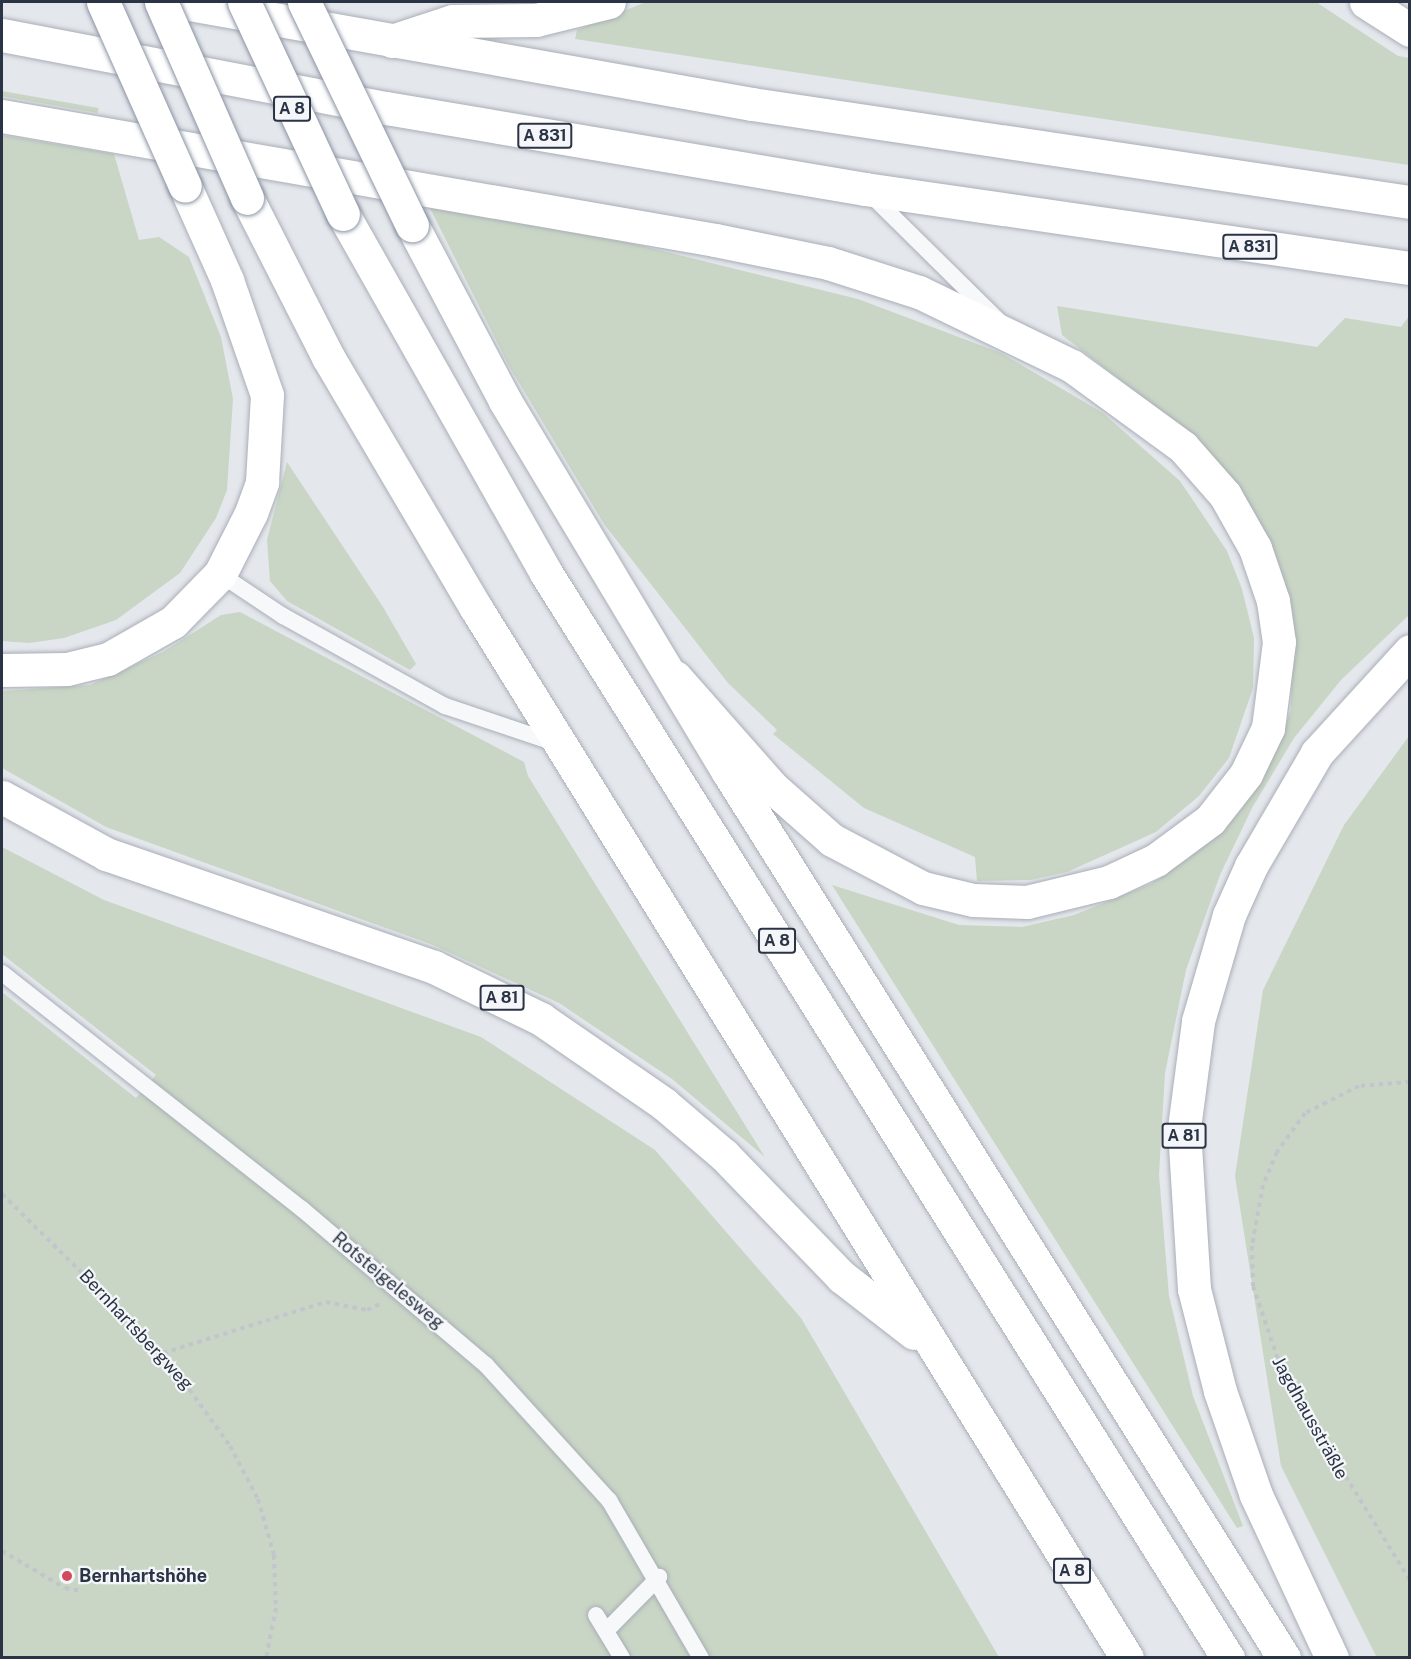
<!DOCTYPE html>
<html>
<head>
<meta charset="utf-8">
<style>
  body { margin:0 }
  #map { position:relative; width:1411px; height:1659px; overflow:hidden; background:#e4e7ec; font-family:"Public Sans",sans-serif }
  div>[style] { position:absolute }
  .green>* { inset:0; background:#c9d6c5; transform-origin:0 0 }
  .path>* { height:4px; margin-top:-2px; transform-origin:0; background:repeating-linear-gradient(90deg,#c2c5cb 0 4.5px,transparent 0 9px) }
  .roads { filter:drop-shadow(0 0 2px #a9aeb7) drop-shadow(0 0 2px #a9aeb7) }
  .service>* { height:16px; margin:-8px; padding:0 8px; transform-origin:8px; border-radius:8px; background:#f7f8fa }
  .motorway>* { height:33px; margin:-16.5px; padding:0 16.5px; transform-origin:16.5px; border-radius:16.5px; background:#fff }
  .bridges { filter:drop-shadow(0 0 2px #8b94a3) drop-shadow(0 0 2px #8b94a3) }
  .motorway-bridge>* { height:33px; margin:-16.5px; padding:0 16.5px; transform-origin:16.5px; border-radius:16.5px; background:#fff }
  .dots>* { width:16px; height:16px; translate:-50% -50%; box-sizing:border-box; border:3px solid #f4f6f9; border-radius:50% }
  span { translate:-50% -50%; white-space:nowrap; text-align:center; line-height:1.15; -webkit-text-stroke:4.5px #f4f6f9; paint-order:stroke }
  .shield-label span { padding:2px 4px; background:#f4f6f9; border:2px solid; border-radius:4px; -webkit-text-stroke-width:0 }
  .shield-label { font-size:16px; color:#2b3445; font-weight:700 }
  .street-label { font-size:18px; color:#2b3445 }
  .poi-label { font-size:18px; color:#2b3445; font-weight:700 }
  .left { translate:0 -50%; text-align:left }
  .frame { position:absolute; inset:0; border:3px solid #2b3445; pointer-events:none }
</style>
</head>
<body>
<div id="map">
  <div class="green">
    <i style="clip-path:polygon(646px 2px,1316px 2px,1398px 56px,1409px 58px,1409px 165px,575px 39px,577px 30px)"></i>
    <i style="left:2px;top:91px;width:98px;height:5px;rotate:10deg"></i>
    <i style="clip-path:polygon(2px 135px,114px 154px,139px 240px,159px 237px,189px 257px,221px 337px,233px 399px,227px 490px,216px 518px,180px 573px,116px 620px,64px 638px,29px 643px,2px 641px)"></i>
    <i style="clip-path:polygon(430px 208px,622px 241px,858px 299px,1001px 353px,1103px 413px,1180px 481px,1227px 551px,1242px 589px,1254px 638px,1253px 688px,1229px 758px,1199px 796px,1156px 832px,1067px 872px,1031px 880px,977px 881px,975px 857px,864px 808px,773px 734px,777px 730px,728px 683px,604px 524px,509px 366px)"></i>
    <i style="clip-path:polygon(1057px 306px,1317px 347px,1345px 318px,1401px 327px,1409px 316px,1409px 615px,1341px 680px,1294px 738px,1252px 808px,1220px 875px,1186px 970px,1165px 1073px,1159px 1175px,1169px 1296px,1193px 1396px,1243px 1526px,1237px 1528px,832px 885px,959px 925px,1022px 927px,1074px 915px,1151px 884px,1189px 858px,1241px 810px,1276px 752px,1291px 710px,1292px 610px,1254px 512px,1184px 429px,1062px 335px)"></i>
    <i style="clip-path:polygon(287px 462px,383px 607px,416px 664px,410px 670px,287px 601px,270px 581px,267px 540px)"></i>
    <i style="clip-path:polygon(240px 612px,524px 762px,528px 776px,765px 1157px,672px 1079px,559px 1003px,433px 945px,106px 827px,2px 768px,2px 691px,90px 685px,163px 652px,221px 615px)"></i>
    <i style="clip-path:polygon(1409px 736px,1410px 1657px,1377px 1658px,1281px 1466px,1235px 1176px,1263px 990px,1344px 825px)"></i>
    <i style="clip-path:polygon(2px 847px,104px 900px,481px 1037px,655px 1150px,801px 1318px,999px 1657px,2px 1657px,2px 992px,136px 1098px,156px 1075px,2px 954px)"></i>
  </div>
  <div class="path">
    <i style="left:1410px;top:1082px;width:51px;rotate:175.5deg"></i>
    <i style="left:1359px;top:1086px;width:60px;rotate:153.4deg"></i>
    <i style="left:1305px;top:1113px;width:48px;rotate:125.7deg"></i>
    <i style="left:1277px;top:1152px;width:36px;rotate:113deg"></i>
    <i style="left:1263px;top:1185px;width:62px;rotate:100.2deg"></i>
    <i style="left:1252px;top:1246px;width:40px;rotate:88.6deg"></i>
    <i style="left:1253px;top:1286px;width:96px;rotate:71.2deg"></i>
    <i style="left:1284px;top:1377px;width:239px;rotate:58.2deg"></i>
    <i style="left:2px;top:1194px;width:226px;rotate:44.6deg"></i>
    <i style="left:163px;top:1353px;width:115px;rotate:54.2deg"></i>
    <i style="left:230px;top:1446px;width:60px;rotate:62.2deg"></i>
    <i style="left:258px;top:1499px;width:58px;rotate:74.1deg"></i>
    <i style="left:274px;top:1555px;width:53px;rotate:87.8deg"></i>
    <i style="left:276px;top:1608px;width:51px;rotate:101.3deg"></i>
    <i style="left:163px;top:1353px;width:171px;rotate:-17.4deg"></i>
    <i style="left:326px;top:1302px;width:42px;rotate:11deg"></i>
    <i style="left:367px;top:1310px;width:14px;rotate:-25deg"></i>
    <i style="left:2px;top:1551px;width:73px;rotate:30.4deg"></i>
    <i style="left:65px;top:1588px;width:17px;rotate:10deg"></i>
  </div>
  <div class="roads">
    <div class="service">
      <i style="left:870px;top:194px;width:181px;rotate:44.6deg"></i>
      <i style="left:220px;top:574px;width:76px;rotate:33.7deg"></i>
      <i style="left:283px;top:616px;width:185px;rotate:29.1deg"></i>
      <i style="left:445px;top:706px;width:119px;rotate:18.6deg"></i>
      <i style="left:2px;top:973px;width:382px;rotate:38.2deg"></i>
      <i style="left:302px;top:1209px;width:241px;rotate:40.3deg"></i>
      <i style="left:486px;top:1365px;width:183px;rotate:47.7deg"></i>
      <i style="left:609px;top:1500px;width:183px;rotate:59.8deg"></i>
      <i style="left:596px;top:1615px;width:50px;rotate:58.8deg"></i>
      <i style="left:606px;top:1631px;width:76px;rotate:-45.5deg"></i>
    </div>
    <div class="motorway">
      <i style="left:178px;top:2px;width:583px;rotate:10.08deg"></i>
      <i style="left:752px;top:104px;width:665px;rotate:8.47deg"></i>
      <i style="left:1366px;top:2px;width:52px;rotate:32.5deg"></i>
      <i style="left:2px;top:35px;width:391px;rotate:10.8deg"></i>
      <i style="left:386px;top:108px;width:486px;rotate:9.6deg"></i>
      <i style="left:865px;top:189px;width:551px;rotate:8.25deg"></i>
      <i style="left:392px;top:41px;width:64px;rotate:-18.2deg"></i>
      <i style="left:453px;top:21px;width:83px;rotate:-0.7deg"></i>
      <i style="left:536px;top:20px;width:75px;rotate:-13.9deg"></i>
      <i style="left:2px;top:116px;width:724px;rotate:9.87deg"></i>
      <i style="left:715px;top:240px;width:115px;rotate:11.5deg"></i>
      <i style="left:828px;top:263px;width:96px;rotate:17.7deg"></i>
      <i style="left:919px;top:292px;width:170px;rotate:25.8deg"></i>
      <i style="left:1072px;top:366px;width:137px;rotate:36.1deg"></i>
      <i style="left:1183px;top:447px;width:64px;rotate:48.8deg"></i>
      <i style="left:1225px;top:495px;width:61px;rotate:60.5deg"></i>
      <i style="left:1255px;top:548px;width:56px;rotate:71.2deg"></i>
      <i style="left:1273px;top:601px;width:41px;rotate:81.7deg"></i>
      <i style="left:1279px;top:642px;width:87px;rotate:97.3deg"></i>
      <i style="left:1268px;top:728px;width:51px;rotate:115.6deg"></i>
      <i style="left:1246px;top:774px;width:58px;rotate:128deg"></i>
      <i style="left:1210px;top:820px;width:67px;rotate:143.5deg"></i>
      <i style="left:1156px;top:860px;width:52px;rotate:154.9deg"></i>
      <i style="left:1109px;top:882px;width:84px;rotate:166.3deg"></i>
      <i style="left:1027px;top:902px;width:54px;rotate:-177.9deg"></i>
      <i style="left:973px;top:900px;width:51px;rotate:-166.5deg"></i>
      <i style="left:923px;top:888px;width:103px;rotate:-152.2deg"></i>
      <i style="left:832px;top:840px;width:80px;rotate:-138.5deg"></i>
      <i style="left:772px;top:787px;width:147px;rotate:-131.4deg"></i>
      <i style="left:247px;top:198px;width:178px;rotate:63deg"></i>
      <i style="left:328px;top:357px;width:291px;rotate:59.5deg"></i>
      <i style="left:476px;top:608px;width:1235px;rotate:58.2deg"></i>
      <i style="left:343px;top:214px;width:412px;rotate:60.5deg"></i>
      <i style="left:546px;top:573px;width:1282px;rotate:57.85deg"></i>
      <i style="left:412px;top:225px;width:199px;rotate:62.1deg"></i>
      <i style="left:505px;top:401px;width:433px;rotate:59deg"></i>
      <i style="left:728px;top:772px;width:1046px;rotate:57.89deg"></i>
      <i style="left:2px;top:670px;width:65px;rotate:-0.9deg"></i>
      <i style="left:67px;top:669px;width:42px;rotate:-13.7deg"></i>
      <i style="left:108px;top:659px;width:75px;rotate:-29.6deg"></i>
      <i style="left:173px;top:622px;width:67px;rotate:-45.6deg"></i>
      <i style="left:220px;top:574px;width:68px;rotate:-63.1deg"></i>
      <i style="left:251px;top:513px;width:33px;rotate:-70deg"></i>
      <i style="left:262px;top:482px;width:87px;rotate:-86.7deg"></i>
      <i style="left:267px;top:395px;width:122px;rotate:-109.2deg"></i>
      <i style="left:227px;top:280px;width:103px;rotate:-114.1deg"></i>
      <i style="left:2px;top:797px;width:119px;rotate:28.7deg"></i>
      <i style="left:106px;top:854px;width:347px;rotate:19deg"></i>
      <i style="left:434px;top:967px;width:119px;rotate:25.9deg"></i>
      <i style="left:541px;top:1019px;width:150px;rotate:34.6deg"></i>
      <i style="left:664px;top:1104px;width:79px;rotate:40.4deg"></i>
      <i style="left:724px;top:1155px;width:170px;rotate:46deg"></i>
      <i style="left:842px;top:1277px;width:91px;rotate:37.9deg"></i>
      <i style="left:1332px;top:1658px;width:180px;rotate:-115deg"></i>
      <i style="left:1256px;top:1495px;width:110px;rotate:-109.1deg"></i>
      <i style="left:1220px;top:1391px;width:105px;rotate:-104.3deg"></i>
      <i style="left:1194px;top:1289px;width:161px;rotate:-93.6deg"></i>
      <i style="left:1184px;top:1128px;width:108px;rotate:-82.5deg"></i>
      <i style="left:1198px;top:1021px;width:110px;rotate:-73.7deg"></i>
      <i style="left:1229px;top:915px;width:54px;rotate:-65.8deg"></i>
      <i style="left:1251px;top:866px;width:131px;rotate:-59.7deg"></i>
      <i style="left:1317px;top:753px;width:138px;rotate:-47.6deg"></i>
    </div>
  </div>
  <div class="bridges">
    <div class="motorway-bridge">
      <i style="left:103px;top:2px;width:201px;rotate:66deg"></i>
      <i style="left:161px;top:2px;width:214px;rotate:66.3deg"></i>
      <i style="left:244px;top:2px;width:234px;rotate:65deg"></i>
      <i style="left:304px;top:2px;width:248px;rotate:64.2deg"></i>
    </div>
  </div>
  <div class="dots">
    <i style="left:67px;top:1576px;background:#d1495b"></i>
  </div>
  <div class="shield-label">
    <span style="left:292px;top:109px">A 8</span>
    <span style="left:545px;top:136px">A 831</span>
    <span style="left:1250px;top:247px">A 831</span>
    <span style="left:777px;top:941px">A 8</span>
    <span style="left:502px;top:998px">A 81</span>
    <span style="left:1184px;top:1136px">A 81</span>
    <span style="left:1072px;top:1571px">A 8</span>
  </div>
  <div class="street-label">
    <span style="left:388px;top:1281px;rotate:40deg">Rotsteigelesweg</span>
    <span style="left:136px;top:1330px;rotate:47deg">Bernhartsbergweg</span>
    <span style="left:1310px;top:1418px;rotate:61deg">Jagdhaussträßle</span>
  </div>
  <div class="poi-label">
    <span class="left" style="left:79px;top:1576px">Bernhartshöhe</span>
  </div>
  <div class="frame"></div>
</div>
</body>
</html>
